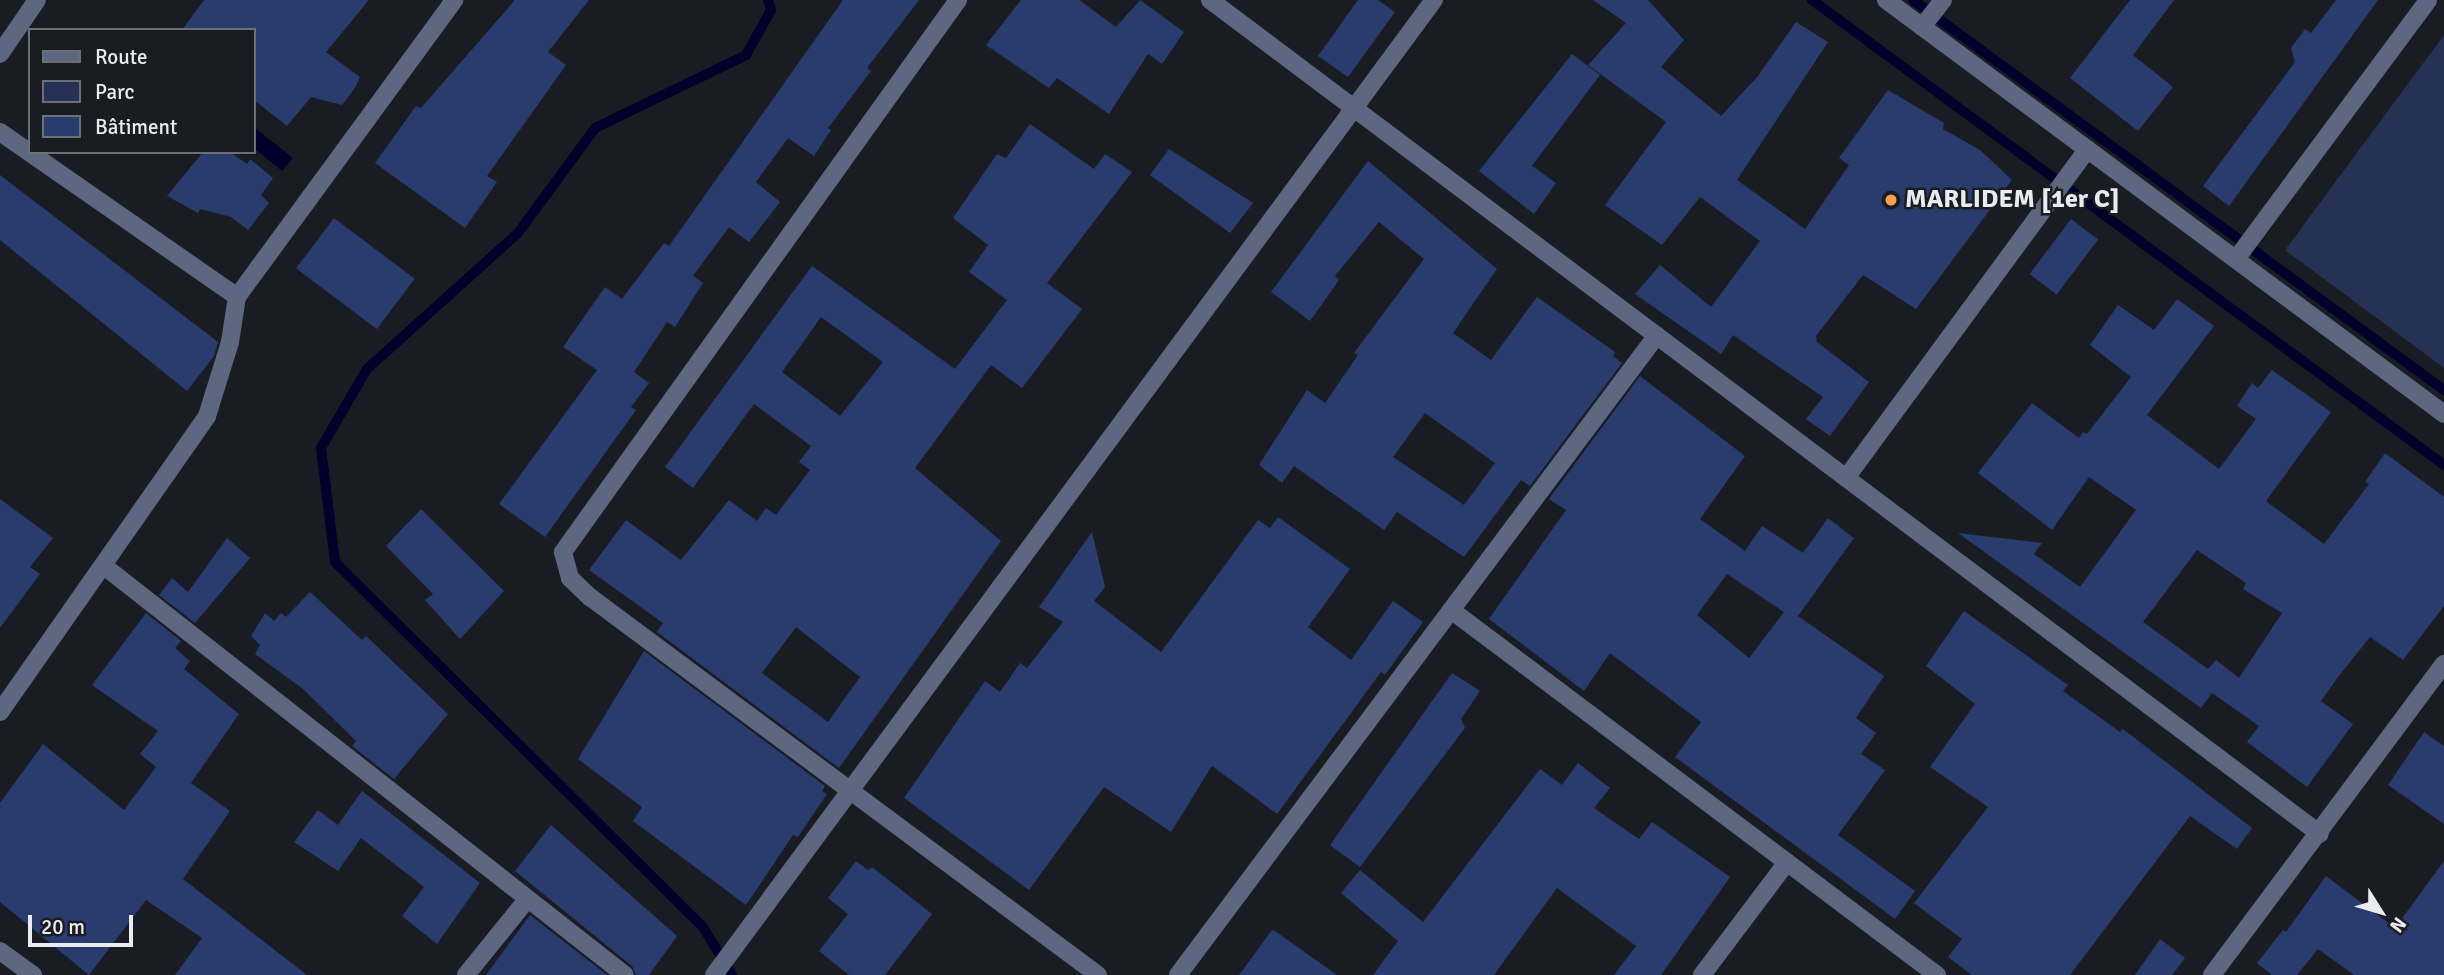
<!DOCTYPE html>
<html>
<head>
<meta charset="utf-8">
<style>
  body { margin:0 }
  #map { position:relative; width:2444px; height:975px; overflow:hidden; background:#191c23; font-family:Signika,sans-serif }
  div>[style] { position:absolute }
  .green>* { inset:0; background:#253253 }
  .water>* { inset:0; background:#01002b }
  .stream>* { height:10px; margin:-5px; padding:0 5px; transform-origin:5px; border-radius:5px; background:#01002b }
  .building>* { inset:0; background:#2a3c6e; transform-origin:0 0 }
  .street>* { height:18px; margin:-9px; padding:0 9px; transform-origin:9px; border-radius:9px; background:#5d6880 }
  .dots>* { width:19px; height:19px; translate:-50% -50%; box-sizing:border-box; border:4px solid #191c23; border-radius:50% }
  span { translate:-50% -50%; white-space:nowrap; text-align:center; line-height:1.15; -webkit-text-stroke:5px #191c23; paint-order:stroke }
  .poi-label { font-size:26px; color:#e9ebf0; font-weight:700 }
  .left { translate:0 -50%; text-align:left }
  .legend { position:absolute; left:28px; top:28px; width:228px; height:126px; box-sizing:border-box; background:#191c23; border:2px solid #6c6f75; margin:0; padding:9px 12px; list-style:none; font-size:21px; color:#e9ebf0 }
  .legend li { display:flex; align-items:center; gap:14px; height:35px }
  .legend b { width:35px; border:2px solid #6c6f75 }
  .north { position:absolute; left:2346px; top:877px; width:70px; height:70px; -webkit-text-stroke:5px #191c23; paint-order:stroke; rotate:127deg; font-size:19px; font-weight:700; line-height:28px; text-align:center; color:#e9ebf0 }
  .north::after { content:''; display:block; margin:auto; width:24px; height:32px; background:#e9ebf0; clip-path:polygon(50% 0,100% 100%,50% 72%,0 100%) }
  .scale { position:absolute; left:28px; top:915px; width:105px; height:32px; box-sizing:border-box; border:4px solid #e9ebf0; border-top:0; padding-left:9px; font-size:21px; line-height:24px; white-space:nowrap; color:#e9ebf0; -webkit-text-stroke:5px #191c23; paint-order:stroke }
</style>
</head>
<body>
<div id="map">
  <div class="green">
    <i style="clip-path:polygon(2444px 35px,2444px 368px,2285px 250px)"></i>
  </div>
  <div class="water">
    <i style="clip-path:polygon(254px 127px,293px 158px,282px 171px,254px 148px)"></i>
  </div>
  <div class="stream">
    <i style="left:1812px;top:0;width:785px;rotate:36.34deg"></i>
    <i style="left:1913px;top:0;width:659px;rotate:36.3deg"></i>
    <i style="left:732px;top:975px;width:56px;rotate:-121.1deg"></i>
    <i style="left:703px;top:927px;width:518px;rotate:-135.23deg"></i>
    <i style="left:335px;top:562px;width:115px;rotate:-97deg"></i>
    <i style="left:321px;top:448px;width:91px;rotate:-59.8deg"></i>
    <i style="left:367px;top:369px;width:203px;rotate:-42deg"></i>
    <i style="left:518px;top:233px;width:130px;rotate:-53.7deg"></i>
    <i style="left:595px;top:128px;width:168px;rotate:-25.8deg"></i>
    <i style="left:746px;top:55px;width:51px;rotate:-60.9deg"></i>
    <i style="left:771px;top:10px;width:10px;rotate:-107deg"></i>
  </div>
  <div class="building">
    <i style="clip-path:polygon(204px 0,369px 0,326px 52px,360px 77px,355px 88px,342px 105px,311px 97px,287px 126px,254px 100px,254px 30px,182px 30px)"></i>
    <i style="clip-path:polygon(515px 0,589px 0,548px 52px,566px 65px,487px 176px,497px 182px,465px 228px,375px 163px,416px 106px,421px 108px)"></i>
    <i style="clip-path:polygon(843px 0,919px 0,867px 68px,871px 71px,828px 128px,831px 130px,814px 156px,788px 138px,756px 182px,780px 202px,749px 242px,729px 227px,693px 276px,703px 283px,675px 327px,667px 322px,634px 372px,649px 383px,631px 407px,636px 410px,545px 537px,499px 504px,597px 370px,563px 347px,605px 287px,622px 299px,664px 243px,669px 246px)"></i>
    <i style="clip-path:polygon(1021px 0,1079px 0,1116px 27px,1140px 0,1184px 32px,1162px 64px,1148px 54px,1109px 114px,1057px 78px,1049px 88px,986px 45px)"></i>
    <i style="clip-path:polygon(1358px 0,1378px 0,1395px 12px,1348px 77px,1318px 56px)"></i>
    <i style="clip-path:polygon(1593px 0,1648px 0,1684px 40px,1661px 67px,1721px 116px,1758px 76px,1796px 22px,1828px 42px,1737px 180px,1805px 229px,1849px 165px,1839px 158px,1888px 90px,1944px 123px,1943px 129px,1980px 150px,2012px 180px,1916px 309px,1863px 275px,1816px 336px,1817px 342px,1869px 382px,1830px 436px,1806px 419px,1823px 397px,1733px 335px,1721px 354px,1635px 294px,1660px 265px,1711px 307px,1760px 241px,1700px 197px,1662px 245px,1605px 205px,1666px 122px,1588px 65px,1626px 23px)"></i>
    <i style="clip-path:polygon(2130px 0,2174px 0,2133px 55px,2173px 87px,2138px 131px,2070px 78px)"></i>
    <i style="clip-path:polygon(2336px 0,2378px 0,2229px 206px,2203px 186px,2295px 62px,2291px 48px,2305px 29px,2311px 33px)"></i>
    <i style="clip-path:polygon(1572px 54px,1600px 75px,1532px 166px,1556px 183px,1534px 214px,1479px 171px)"></i>
    <i style="clip-path:polygon(evenodd,1030px 124px,1094px 169px,1105px 154px,1132px 172px,1047px 283px,1082px 309px,1022px 388px,991px 365px,915px 468px,1001px 541px,839px 768px,657px 632px,663px 623px,589px 570px,626px 520px,681px 560px,729px 500px,757px 521px,766px 508px,776px 515px,810px 470px,799px 462px,811px 446px,754px 404px,693px 488px,665px 467px,812px 266px,955px 369px,1007px 300px,969px 272px,988px 245px,953px 218px,997px 154px,1006px 158px,1030px 124px,821px 317px,883px 362px,840px 416px,782px 372px,821px 317px,1030px 124px,796px 627px,860px 677px,828px 722px,762px 673px,796px 627px)"></i>
    <i style="clip-path:polygon(1169px 149px,1253px 203px,1230px 233px,1150px 175px)"></i>
    <i style="clip-path:polygon(203px 152px,230px 152px,247px 164px,250px 159px,273px 178px,261px 195px,269px 203px,248px 230px,231px 217px,200px 209px,198px 213px,167px 196px)"></i>
    <i style="clip-path:polygon(evenodd,1368px 161px,1497px 269px,1453px 333px,1491px 360px,1537px 297px,1615px 352px,1613px 356px,1622px 363px,1530px 486px,1521px 480px,1464px 557px,1397px 512px,1384px 530px,1294px 466px,1282px 483px,1259px 465px,1307px 390px,1325px 403px,1358px 355px,1354px 353px,1424px 259px,1379px 222px,1335px 276px,1339px 280px,1310px 321px,1271px 292px,1368px 161px,1425px 413px,1495px 463px,1464px 505px,1393px 457px,1425px 413px)"></i>
    <i style="clip-path:polygon(0 175px,218px 342px,214px 356px,187px 391px,0 240px)"></i>
    <i style="left:334px;top:218px;width:101px;height:63px;rotate:37deg"></i>
    <i style="left:2071px;top:219px;width:34px;height:69px;rotate:37deg"></i>
    <i style="clip-path:polygon(evenodd,2177px 299px,2214px 326px,2147px 415px,2219px 469px,2256px 419px,2237px 406px,2252px 383px,2258px 388px,2272px 370px,2331px 412px,2266px 501px,2324px 544px,2369px 484px,2365px 482px,2385px 453px,2444px 497px,2444px 606px,2403px 660px,2370px 637px,2338px 677px,2321px 701px,2353px 724px,2307px 787px,2247px 742px,2259px 726px,2212px 693px,2201px 708px,1958px 533px,2042px 543px,2034px 554px,2080px 587px,2136px 510px,2089px 477px,2052px 530px,1978px 473px,2032px 403px,2079px 438px,2083px 432px,2087px 434px,2131px 377px,2090px 345px,2118px 305px,2154px 330px,2177px 299px,2197px 550px,2246px 583px,2243px 589px,2282px 613px,2239px 678px,2216px 660px,2208px 669px,2143px 622px,2197px 550px)"></i>
    <i style="clip-path:polygon(evenodd,1640px 376px,1745px 456px,1700px 519px,1745px 551px,1762px 526px,1803px 553px,1828px 518px,1854px 538px,1798px 616px,1884px 676px,1856px 718px,1876px 733px,1861px 754px,1885px 770px,1838px 835px,1915px 891px,1895px 919px,1675px 757px,1701px 722px,1610px 653px,1584px 691px,1489px 619px,1566px 510px,1549px 499px,1640px 376px,1727px 574px,1784px 612px,1749px 658px,1697px 615px,1727px 574px)"></i>
    <i style="clip-path:polygon(0 499px,53px 538px,30px 567px,40px 574px,0 628px)"></i>
    <i style="clip-path:polygon(421px 509px,504px 591px,460px 639px,425px 600px,433px 594px,386px 546px)"></i>
    <i style="clip-path:polygon(1278px 517px,1350px 569px,1308px 627px,1351px 660px,1393px 601px,1423px 622px,1385px 675px,1381px 672px,1277px 814px,1212px 766px,1171px 832px,1104px 787px,1029px 890px,904px 798px,985px 681px,1000px 692px,1020px 663px,1027px 668px,1063px 622px,1039px 607px,1092px 532px,1105px 587px,1094px 601px,1161px 652px,1258px 520px,1270px 528px)"></i>
    <i style="clip-path:polygon(227px 538px,250px 558px,195px 623px,159px 595px,172px 578px,188px 592px)"></i>
    <i style="clip-path:polygon(310px 592px,362px 640px,366px 636px,448px 714px,394px 779px,352px 746px,356px 741px,303px 689px,255px 654px,260px 645px,251px 636px,265px 613px,274px 621px,281px 613px,286px 617px)"></i>
    <i style="clip-path:polygon(1964px 611px,2068px 685px,2063px 691px,2120px 732px,2123px 729px,2252px 828px,2237px 849px,2190px 816px,2070px 975px,1972px 975px,1948px 957px,1962px 939px,1914px 903px,1988px 807px,1930px 767px,1975px 704px,1926px 666px)"></i>
    <i style="clip-path:polygon(146px 613px,181px 641px,175px 648px,190px 661px,184px 669px,239px 714px,191px 783px,230px 811px,183px 879px,307px 975px,175px 975px,202px 938px,146px 900px,89px 975px,0 902px,0 803px,43px 744px,124px 810px,156px 767px,140px 754px,158px 731px,92px 685px)"></i>
    <i style="clip-path:polygon(644px 651px,825px 786px,822px 791px,827px 794px,798px 837px,793px 835px,746px 905px,633px 821px,642px 807px,578px 759px)"></i>
    <i style="clip-path:polygon(1452px 673px,1480px 691px,1461px 719px,1465px 728px,1360px 867px,1330px 845px)"></i>
    <i style="clip-path:polygon(2424px 732px,2444px 746px,2444px 824px,2388px 785px)"></i>
    <i style="clip-path:polygon(1578px 763px,1610px 788px,1594px 808px,1639px 839px,1652px 822px,1730px 877px,1661px 975px,1614px 975px,1636px 946px,1557px 888px,1494px 975px,1373px 975px,1398px 941px,1341px 893px,1360px 870px,1423px 922px,1540px 769px,1562px 785px)"></i>
    <i style="clip-path:polygon(362px 791px,480px 883px,437px 944px,402px 916px,424px 887px,361px 838px,338px 871px,294px 842px,318px 810px,338px 825px)"></i>
    <i style="clip-path:polygon(551px 825px,677px 936px,649px 975px,636px 975px,632px 966px,515px 871px)"></i>
    <i style="clip-path:polygon(856px 861px,868px 870px,872px 867px,932px 914px,885px 975px,849px 975px,819px 951px,848px 914px,828px 898px)"></i>
    <i style="clip-path:polygon(2444px 861px,2444px 975px,2354px 975px,2318px 949px,2297px 975px,2272px 975px,2257px 963px,2283px 930px,2286px 932px,2326px 876px,2395px 928px)"></i>
    <i style="clip-path:polygon(530px 915px,607px 975px,486px 975px)"></i>
    <i style="clip-path:polygon(1272px 930px,1275px 931px,1337px 975px,1239px 975px)"></i>
    <i style="clip-path:polygon(2160px 939px,2185px 958px,2172px 975px,2135px 975px)"></i>
  </div>
  <div class="street">
    <i style="left:958px;top:0;width:679px;rotate:125.59deg"></i>
    <i style="left:563px;top:552px;width:27px;rotate:75deg"></i>
    <i style="left:570px;top:578px;width:28px;rotate:44deg"></i>
    <i style="left:590px;top:597px;width:633px;rotate:36.65deg"></i>
    <i style="left:1210px;top:0;width:1388px;rotate:36.92deg"></i>
    <i style="left:1886px;top:0;width:695px;rotate:36.57deg"></i>
    <i style="left:1922px;top:27px;width:34px;rotate:-52deg"></i>
    <i style="left:0;top:54px;width:65px;rotate:-55.6deg"></i>
    <i style="left:0;top:132px;width:289px;rotate:34.8deg"></i>
    <i style="left:2236px;top:259px;width:322px;rotate:-53.4deg"></i>
    <i style="left:1846px;top:478px;width:408px;rotate:-53.7deg"></i>
    <i style="left:104px;top:566px;width:662px;rotate:38.13deg"></i>
    <i style="left:1451px;top:610px;width:608px;rotate:36.91deg"></i>
    <i style="left:0;top:712px;width:361px;rotate:-55deg"></i>
    <i style="left:207px;top:416px;width:77px;rotate:-72.7deg"></i>
    <i style="left:230px;top:342px;width:46px;rotate:-81.2deg"></i>
    <i style="left:237px;top:297px;width:368px;rotate:-53.8deg"></i>
    <i style="left:0;top:951px;width:41px;rotate:36deg"></i>
    <i style="left:466px;top:975px;width:95px;rotate:-51deg"></i>
    <i style="left:714px;top:975px;width:1212px;rotate:-53.56deg"></i>
    <i style="left:1178px;top:975px;width:799px;rotate:-53.19deg"></i>
    <i style="left:1702px;top:975px;width:141px;rotate:-53deg"></i>
    <i style="left:2212px;top:975px;width:388px;rotate:-53.3deg"></i>
  </div>
  <div class="dots">
    <i style="left:1891px;top:200px;background:#fc9e52"></i>
  </div>
  <div class="poi-label">
    <span class="left" style="left:1905px;top:200px">MARLIDEM [1er C]</span>
  </div>
  <ul class="legend">
  <li><b style="height:9px;background:#5d6880"></b>Route</li>
  <li><b style="height:19px;background:#253253"></b>Parc</li>
  <li><b style="height:19px;background:#2a3c6e"></b>Bâtiment</li>
  </ul>
  <div class="north">N</div>
  <div class="scale">20 m</div>
</div>
</body>
</html>
